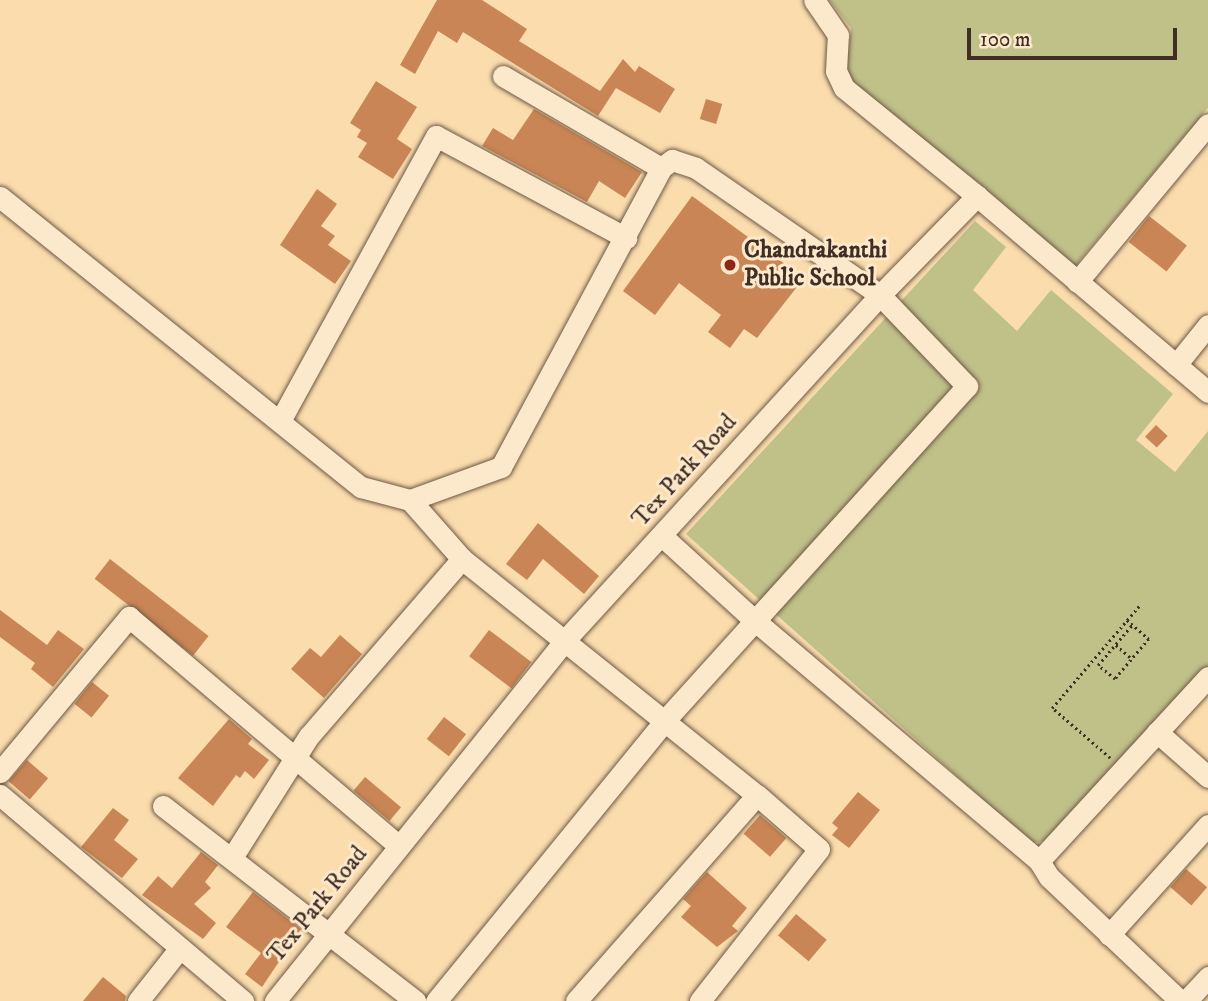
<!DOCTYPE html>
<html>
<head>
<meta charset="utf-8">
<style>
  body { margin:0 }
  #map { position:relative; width:1208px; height:1001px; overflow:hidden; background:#fadcad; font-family:"IM FELL DW Pica",serif }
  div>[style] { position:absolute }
  .green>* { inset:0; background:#c0c089 }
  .building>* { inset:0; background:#c98555; transform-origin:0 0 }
  .path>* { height:2.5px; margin-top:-1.25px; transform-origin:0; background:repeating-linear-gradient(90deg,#402d24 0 2px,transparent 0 5.5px) }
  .roads { filter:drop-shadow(0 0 2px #6e5946) drop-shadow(0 0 2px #6e5946) }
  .minor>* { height:21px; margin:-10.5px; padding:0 10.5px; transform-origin:10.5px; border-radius:10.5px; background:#fce8ca }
  .dots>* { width:19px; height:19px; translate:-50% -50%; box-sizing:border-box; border:4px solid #fce8ca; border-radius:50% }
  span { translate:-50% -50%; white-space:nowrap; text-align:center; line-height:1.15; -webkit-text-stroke:6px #fce8ca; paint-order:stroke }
  .poi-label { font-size:24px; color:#402d24; font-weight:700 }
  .left { translate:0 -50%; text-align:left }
  .street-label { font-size:24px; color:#402d24 }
  .scale { position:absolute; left:967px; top:28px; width:210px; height:32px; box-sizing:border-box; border:4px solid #402d24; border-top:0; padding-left:9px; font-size:21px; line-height:24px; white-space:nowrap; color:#402d24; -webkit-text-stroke:5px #fce8ca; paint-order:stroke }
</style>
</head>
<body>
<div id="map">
  <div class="green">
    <i style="clip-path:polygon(829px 0,1208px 0,1208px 108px,1075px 266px,862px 94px,846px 72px,851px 28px)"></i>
    <i style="clip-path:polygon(975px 221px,1006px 247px,973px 290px,1017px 331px,1051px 290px,1173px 394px,1136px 440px,1175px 472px,1208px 431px,1208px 668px,1052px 840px,1032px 843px,686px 534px)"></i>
  </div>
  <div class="building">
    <i style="clip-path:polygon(437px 0,482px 0,527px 29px,519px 41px,600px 91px,623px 59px,635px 72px,639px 66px,675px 89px,660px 113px,616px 88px,598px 116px,463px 32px,457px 43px,438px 31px,415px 74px,400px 65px)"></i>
    <i style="clip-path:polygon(376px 81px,417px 107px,397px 139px,412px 149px,393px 179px,358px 157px,367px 143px,357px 137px,361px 130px,350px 123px)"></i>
    <i style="left:706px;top:99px;width:17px;height:21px;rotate:17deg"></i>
    <i style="clip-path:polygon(534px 109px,642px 172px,625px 198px,599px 181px,587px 202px,482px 146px,493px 128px,513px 140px)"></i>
    <i style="clip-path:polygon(317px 189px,337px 204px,321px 226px,335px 236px,328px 245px,351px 261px,335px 284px,280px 245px)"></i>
    <i style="clip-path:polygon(692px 196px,804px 278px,757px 338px,744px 329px,730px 348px,708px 332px,721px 315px,679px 283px,655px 315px,623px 291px)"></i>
    <i style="left:1149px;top:216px;width:48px;height:33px;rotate:38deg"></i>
    <i style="left:1156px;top:425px;width:16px;height:16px;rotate:43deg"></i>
    <i style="clip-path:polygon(538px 523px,599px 576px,584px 594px,543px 559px,527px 580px,506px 564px)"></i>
    <i style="left:110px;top:559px;width:125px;height:25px;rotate:38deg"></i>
    <i style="clip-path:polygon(0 610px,47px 645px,58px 630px,84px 649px,53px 687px,31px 669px,35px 663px,0 637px)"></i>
    <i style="left:489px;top:630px;width:53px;height:33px;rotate:37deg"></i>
    <i style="clip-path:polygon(340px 635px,362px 654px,324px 698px,291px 669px,310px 648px,321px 657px)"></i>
    <i style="left:92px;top:682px;width:22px;height:28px;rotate:39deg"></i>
    <i style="left:444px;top:717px;width:28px;height:28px;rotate:38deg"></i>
    <i style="clip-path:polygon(229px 719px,252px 739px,248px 744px,269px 760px,254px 779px,245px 771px,240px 778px,236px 775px,213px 806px,178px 778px)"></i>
    <i style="left:27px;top:760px;width:28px;height:28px;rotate:41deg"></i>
    <i style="left:365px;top:777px;width:47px;height:18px;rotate:40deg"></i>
    <i style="clip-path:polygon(858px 792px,880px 810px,849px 848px,832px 835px,838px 828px,832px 823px)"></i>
    <i style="clip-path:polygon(113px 808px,129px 820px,114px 840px,138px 859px,122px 878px,81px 847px)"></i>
    <i style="left:760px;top:815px;width:35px;height:25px;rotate:41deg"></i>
    <i style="clip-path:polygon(201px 852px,218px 865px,205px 882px,211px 888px,194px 904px,216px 923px,203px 939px,142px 895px,158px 876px,172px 888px)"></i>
    <i style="left:1186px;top:869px;width:28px;height:24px;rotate:41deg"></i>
    <i style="clip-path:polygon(707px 872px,747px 908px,732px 926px,738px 931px,717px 947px,681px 917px,691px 906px,683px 899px)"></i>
    <i style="clip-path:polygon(253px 892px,301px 929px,262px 987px,245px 974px,261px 953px,226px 927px)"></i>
    <i style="left:796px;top:914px;width:40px;height:28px;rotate:40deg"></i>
    <i style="clip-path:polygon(103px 977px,126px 996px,125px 1001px,83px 1001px)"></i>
  </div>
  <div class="path">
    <i style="left:1127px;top:620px;width:29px;rotate:41deg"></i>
    <i style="left:1149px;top:639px;width:52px;rotate:130.4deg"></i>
    <i style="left:1115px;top:679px;width:22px;rotate:-141deg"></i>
    <i style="left:1098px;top:665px;width:52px;rotate:-49.6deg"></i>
    <i style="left:1116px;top:645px;width:21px;rotate:41deg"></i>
    <i style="left:1110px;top:758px;width:77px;rotate:-139.2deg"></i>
    <i style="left:1052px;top:708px;width:135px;rotate:-49.5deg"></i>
  </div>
  <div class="roads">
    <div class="minor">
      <i style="left:503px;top:76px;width:183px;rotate:30.2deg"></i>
      <i style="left:977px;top:196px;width:303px;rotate:40.3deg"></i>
      <i style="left:0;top:197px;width:463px;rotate:38.8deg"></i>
      <i style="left:361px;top:487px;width:51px;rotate:14.9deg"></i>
      <i style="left:410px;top:500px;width:97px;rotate:-19.9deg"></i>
      <i style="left:501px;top:467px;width:339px;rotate:-61.8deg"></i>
      <i style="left:661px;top:168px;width:14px;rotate:-36deg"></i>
      <i style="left:672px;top:160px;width:25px;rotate:18deg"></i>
      <i style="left:696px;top:168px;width:224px;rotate:34.6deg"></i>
      <i style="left:880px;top:295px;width:126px;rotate:46.3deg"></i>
      <i style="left:967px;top:386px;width:454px;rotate:132.1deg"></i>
      <i style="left:663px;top:723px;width:359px;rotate:129.2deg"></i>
      <i style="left:1077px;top:282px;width:205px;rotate:-50.3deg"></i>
      <i style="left:1176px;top:365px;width:51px;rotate:-51.3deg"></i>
      <i style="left:280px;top:421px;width:325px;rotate:-61.3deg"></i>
      <i style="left:436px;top:136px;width:216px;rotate:28.2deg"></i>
      <i style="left:410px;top:500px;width:79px;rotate:48.6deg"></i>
      <i style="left:462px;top:559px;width:378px;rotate:38.7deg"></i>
      <i style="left:662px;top:536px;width:125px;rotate:42.4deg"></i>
      <i style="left:754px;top:620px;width:373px;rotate:40.2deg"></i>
      <i style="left:1039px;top:861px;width:250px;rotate:-47.4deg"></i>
      <i style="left:1157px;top:732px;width:68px;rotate:41.4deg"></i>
      <i style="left:0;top:772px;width:202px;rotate:-50.2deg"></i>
      <i style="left:129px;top:617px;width:354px;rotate:40.3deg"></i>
      <i style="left:0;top:795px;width:319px;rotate:40.3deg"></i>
      <i style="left:163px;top:806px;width:319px;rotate:37.7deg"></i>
      <i style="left:233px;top:856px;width:142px;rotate:-57.7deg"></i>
      <i style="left:309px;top:736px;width:234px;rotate:-49.2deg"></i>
      <i style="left:1039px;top:861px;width:19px;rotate:58deg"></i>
      <i style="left:1049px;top:877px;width:180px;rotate:43.4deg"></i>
      <i style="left:1109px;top:935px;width:148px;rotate:-48deg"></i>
      <i style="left:138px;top:1001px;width:66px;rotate:-51.7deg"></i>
      <i style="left:275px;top:1001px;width:464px;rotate:-51.2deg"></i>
      <i style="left:566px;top:639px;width:466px;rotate:-47.6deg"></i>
      <i style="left:880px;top:295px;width:139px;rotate:-45.6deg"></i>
      <i style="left:977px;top:196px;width:171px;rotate:-140.9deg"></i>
      <i style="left:844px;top:88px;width:19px;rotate:-115deg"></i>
      <i style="left:836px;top:71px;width:36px;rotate:-87deg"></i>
      <i style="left:838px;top:35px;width:42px;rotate:-124.4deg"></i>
      <i style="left:576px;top:1001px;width:274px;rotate:-48.7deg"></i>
      <i style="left:757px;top:795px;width:82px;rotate:41.1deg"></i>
      <i style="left:819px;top:849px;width:193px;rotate:128.1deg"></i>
      <i style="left:1186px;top:1001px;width:33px;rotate:-47deg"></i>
    </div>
  </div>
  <div class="dots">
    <i style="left:730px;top:265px;background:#8f2418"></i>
  </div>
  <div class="poi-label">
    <span class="left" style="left:744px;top:265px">Chandrakanthi<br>Public School</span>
  </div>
  <div class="street-label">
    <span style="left:685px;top:471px;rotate:-48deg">Tex Park Road</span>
    <span style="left:318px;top:905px;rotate:-51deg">Tex Park Road</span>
  </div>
  <div class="scale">100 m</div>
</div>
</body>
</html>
